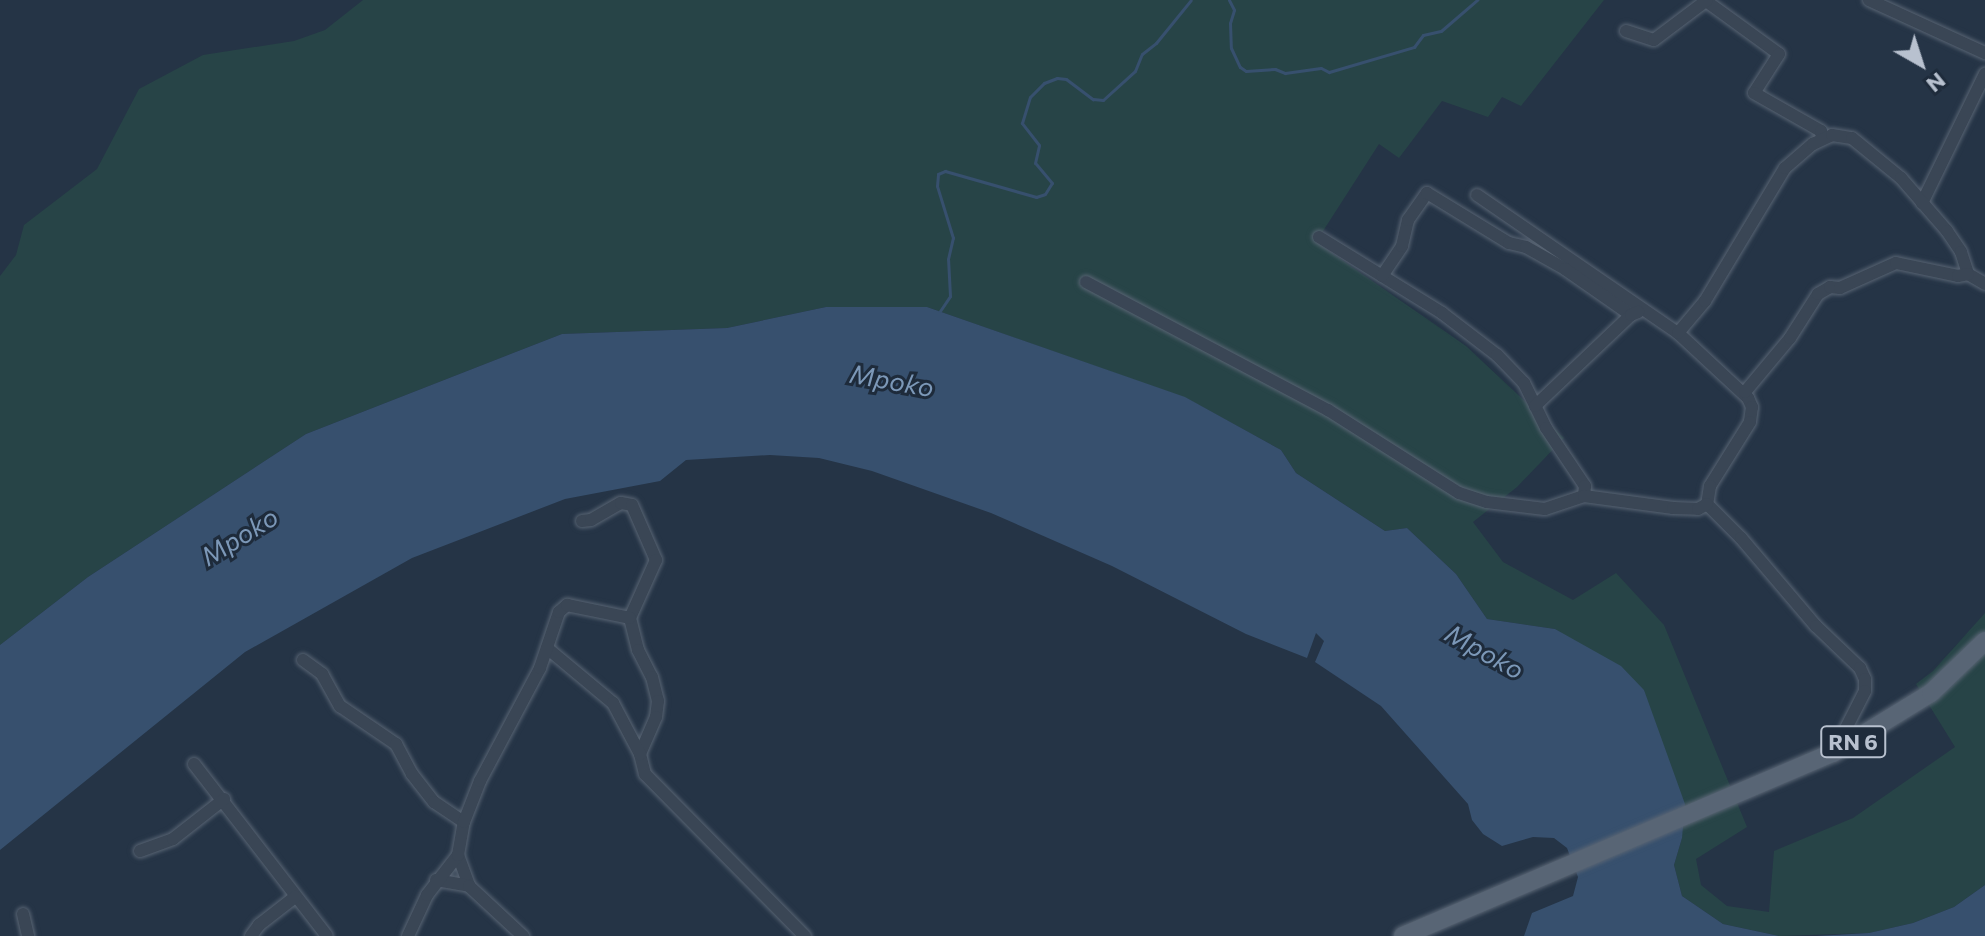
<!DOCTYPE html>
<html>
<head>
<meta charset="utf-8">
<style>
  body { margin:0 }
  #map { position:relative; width:1985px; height:936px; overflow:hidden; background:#253446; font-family:Commissioner,sans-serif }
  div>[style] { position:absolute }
  .green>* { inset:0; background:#274447 }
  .water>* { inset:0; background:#37506e }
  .stream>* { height:3px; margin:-1.5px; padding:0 1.5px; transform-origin:1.5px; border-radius:1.5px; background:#37506e }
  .roads { filter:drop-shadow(0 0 2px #586473) drop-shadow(0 0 2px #586473) }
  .street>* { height:12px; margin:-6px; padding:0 6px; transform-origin:6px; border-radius:6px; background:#3a4655 }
  .primary>* { height:18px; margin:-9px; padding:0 9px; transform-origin:9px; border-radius:9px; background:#586575 }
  span { translate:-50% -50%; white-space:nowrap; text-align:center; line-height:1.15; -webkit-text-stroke:6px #1e2b3b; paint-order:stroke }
  .shield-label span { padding:2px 6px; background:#1e2b3b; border:2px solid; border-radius:6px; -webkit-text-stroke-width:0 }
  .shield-label { font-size:22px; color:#b8c1cf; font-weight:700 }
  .water-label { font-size:26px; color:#7c98b8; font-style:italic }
  .north { position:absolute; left:1881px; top:24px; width:80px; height:80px; -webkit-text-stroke:6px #1e2b3b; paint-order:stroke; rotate:141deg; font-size:22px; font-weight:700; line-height:32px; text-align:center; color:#b8c1cf }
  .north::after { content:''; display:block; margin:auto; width:28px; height:36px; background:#b8c1cf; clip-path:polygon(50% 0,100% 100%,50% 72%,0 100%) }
</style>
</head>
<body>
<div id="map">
  <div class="green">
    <i style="clip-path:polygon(363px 0,1604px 0,1521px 106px,1502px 97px,1488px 117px,1442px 101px,1399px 158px,1379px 144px,1316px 242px,1466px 346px,1564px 438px,1517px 487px,1473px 522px,1503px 562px,1573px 600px,1616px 573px,1664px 625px,1747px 827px,1696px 859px,1701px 885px,1727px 906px,1769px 912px,1774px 851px,1853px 818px,1955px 747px,1916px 684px,1933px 671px,1985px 613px,1985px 885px,1954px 907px,1913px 923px,1869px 933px,1779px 936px,1723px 924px,1682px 896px,1674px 865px,1682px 838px,1644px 690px,1555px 629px,1487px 619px,1456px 574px,1407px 528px,1385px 531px,1296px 473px,1281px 450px,1186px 398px,927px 307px,826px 307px,727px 328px,562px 334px,306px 434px,88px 577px,0 645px,0 276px,16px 255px,24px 225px,97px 169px,139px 89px,203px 55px,294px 41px,325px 30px)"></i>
  </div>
  <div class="water">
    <i style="clip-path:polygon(826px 307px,927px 307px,1185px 397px,1281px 450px,1296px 473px,1385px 531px,1407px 528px,1456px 574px,1487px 619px,1555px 629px,1621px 666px,1644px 690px,1685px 804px,1682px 838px,1674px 865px,1682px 896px,1723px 924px,1779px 936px,1524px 936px,1532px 913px,1573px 896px,1578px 877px,1567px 848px,1554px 838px,1533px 837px,1502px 846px,1483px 834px,1472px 820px,1468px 804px,1381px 706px,1315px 662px,1324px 641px,1316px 633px,1307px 658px,1246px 634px,1112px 566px,991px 513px,872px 471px,819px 458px,770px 455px,686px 460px,660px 481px,565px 499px,412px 558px,245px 652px,0 850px,0 645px,88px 577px,306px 434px,562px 334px,727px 328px)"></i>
    <i style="clip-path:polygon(1985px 885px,1985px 936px,1816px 936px,1869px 933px,1913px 923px,1954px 907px)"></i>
  </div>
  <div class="stream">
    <i style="left:1229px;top:0;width:11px;rotate:63deg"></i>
    <i style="left:1234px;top:10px;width:14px;rotate:107deg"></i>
    <i style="left:1230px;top:23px;width:25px;rotate:88deg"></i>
    <i style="left:1231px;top:48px;width:21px;rotate:65deg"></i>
    <i style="left:1240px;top:67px;width:7px;rotate:34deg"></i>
    <i style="left:1246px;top:71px;width:29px;rotate:-4deg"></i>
    <i style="left:1275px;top:69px;width:11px;rotate:22deg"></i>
    <i style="left:1285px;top:73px;width:36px;rotate:-8deg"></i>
    <i style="left:1321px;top:68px;width:9px;rotate:27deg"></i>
    <i style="left:1329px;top:72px;width:89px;rotate:-16.4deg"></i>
    <i style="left:1414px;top:47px;width:15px;rotate:-53deg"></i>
    <i style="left:1423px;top:35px;width:18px;rotate:-13deg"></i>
    <i style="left:1441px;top:31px;width:48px;rotate:-40.7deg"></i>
    <i style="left:940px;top:311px;width:18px;rotate:-56deg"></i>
    <i style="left:950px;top:296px;width:37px;rotate:-93deg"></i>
    <i style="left:948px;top:259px;width:22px;rotate:-77deg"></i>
    <i style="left:953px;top:238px;width:54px;rotate:-107.1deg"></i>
    <i style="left:937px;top:186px;width:12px;rotate:-85deg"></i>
    <i style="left:938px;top:174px;width:8px;rotate:-23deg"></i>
    <i style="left:945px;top:171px;width:95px;rotate:15.9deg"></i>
    <i style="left:1036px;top:197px;width:9px;rotate:-18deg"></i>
    <i style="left:1045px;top:194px;width:13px;rotate:-58deg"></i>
    <i style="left:1052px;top:183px;width:26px;rotate:-130deg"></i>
    <i style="left:1035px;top:163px;width:18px;rotate:-77deg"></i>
    <i style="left:1039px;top:145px;width:28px;rotate:-128deg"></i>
    <i style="left:1022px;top:123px;width:27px;rotate:-73deg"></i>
    <i style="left:1030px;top:97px;width:20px;rotate:-45deg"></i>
    <i style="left:1044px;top:83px;width:14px;rotate:-21deg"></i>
    <i style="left:1057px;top:78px;width:9px;rotate:6deg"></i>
    <i style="left:1066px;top:79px;width:34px;rotate:37deg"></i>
    <i style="left:1093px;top:99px;width:10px;rotate:6deg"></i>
    <i style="left:1103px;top:100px;width:43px;rotate:-42.2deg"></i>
    <i style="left:1135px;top:71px;width:18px;rotate:-68deg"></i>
    <i style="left:1142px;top:54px;width:18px;rotate:-38deg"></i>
    <i style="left:1156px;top:43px;width:55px;rotate:-50.9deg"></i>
  </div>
  <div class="roads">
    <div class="street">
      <i style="left:1869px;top:0;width:128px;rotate:24.6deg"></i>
      <i style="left:1706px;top:1px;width:90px;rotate:36deg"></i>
      <i style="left:1779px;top:54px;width:46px;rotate:122.7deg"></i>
      <i style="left:1754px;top:93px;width:77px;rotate:29.6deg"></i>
      <i style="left:1821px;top:131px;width:7px;rotate:82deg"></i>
      <i style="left:1626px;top:31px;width:29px;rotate:18deg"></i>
      <i style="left:1654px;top:40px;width:66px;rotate:-37deg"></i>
      <i style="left:1477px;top:195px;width:244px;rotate:34.5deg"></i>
      <i style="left:1678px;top:333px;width:96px;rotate:42.9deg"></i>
      <i style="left:1748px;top:398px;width:10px;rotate:66deg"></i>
      <i style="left:1752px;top:407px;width:15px;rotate:98deg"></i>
      <i style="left:1750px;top:422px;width:75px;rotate:122deg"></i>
      <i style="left:1710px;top:486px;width:18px;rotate:99deg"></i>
      <i style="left:1707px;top:504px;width:48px;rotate:45deg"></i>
      <i style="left:1741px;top:538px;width:116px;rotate:49.6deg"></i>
      <i style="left:1816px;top:626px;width:61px;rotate:43.7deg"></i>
      <i style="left:1860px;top:668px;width:12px;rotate:66deg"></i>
      <i style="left:1865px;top:679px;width:12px;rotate:90deg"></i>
      <i style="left:1865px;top:691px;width:66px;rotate:117deg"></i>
      <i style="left:1922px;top:203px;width:144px;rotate:-64deg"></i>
      <i style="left:1319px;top:237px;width:145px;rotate:31.7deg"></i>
      <i style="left:1442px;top:313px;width:69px;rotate:37.4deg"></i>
      <i style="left:1497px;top:355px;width:39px;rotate:46deg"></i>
      <i style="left:1524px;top:383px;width:50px;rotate:63.9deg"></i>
      <i style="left:1546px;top:428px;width:70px;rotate:56.1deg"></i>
      <i style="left:1585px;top:486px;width:10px;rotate:96deg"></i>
      <i style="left:1382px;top:276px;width:36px;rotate:-56deg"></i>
      <i style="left:1402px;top:246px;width:27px;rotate:-77deg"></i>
      <i style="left:1408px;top:220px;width:33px;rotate:-55deg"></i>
      <i style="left:1427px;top:193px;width:96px;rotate:31.4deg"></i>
      <i style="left:1509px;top:243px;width:17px;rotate:13deg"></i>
      <i style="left:1526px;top:247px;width:45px;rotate:29.4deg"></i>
      <i style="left:1565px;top:269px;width:80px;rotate:34.9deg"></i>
      <i style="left:1086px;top:282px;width:274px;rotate:27.9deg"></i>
      <i style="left:1328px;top:410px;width:155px;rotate:32.4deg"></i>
      <i style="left:1459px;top:493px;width:29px;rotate:18deg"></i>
      <i style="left:1487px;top:502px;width:58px;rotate:6.9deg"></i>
      <i style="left:1545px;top:509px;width:41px;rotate:-18.4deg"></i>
      <i style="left:1584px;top:496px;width:90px;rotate:7.7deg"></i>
      <i style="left:1673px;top:508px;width:25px;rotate:2deg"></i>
      <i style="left:1698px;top:509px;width:10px;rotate:-29deg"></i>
      <i style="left:1678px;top:333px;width:42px;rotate:-49.8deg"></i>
      <i style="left:1705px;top:301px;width:155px;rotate:-59deg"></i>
      <i style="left:1785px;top:168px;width:37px;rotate:-41deg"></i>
      <i style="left:1813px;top:144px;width:21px;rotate:-25deg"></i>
      <i style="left:1832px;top:135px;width:20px;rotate:9deg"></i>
      <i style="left:1852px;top:138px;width:63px;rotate:39.2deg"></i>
      <i style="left:1901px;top:178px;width:70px;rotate:49deg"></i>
      <i style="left:1947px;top:231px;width:25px;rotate:56deg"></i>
      <i style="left:1961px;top:252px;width:23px;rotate:72deg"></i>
      <i style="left:1968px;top:274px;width:20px;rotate:30deg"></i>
      <i style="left:1745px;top:392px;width:70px;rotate:-50.2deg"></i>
      <i style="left:1790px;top:338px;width:52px;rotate:-57.5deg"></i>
      <i style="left:1818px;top:294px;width:14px;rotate:-30deg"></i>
      <i style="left:1830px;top:287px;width:10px;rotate:6deg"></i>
      <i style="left:1840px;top:288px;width:61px;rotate:-24.1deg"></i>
      <i style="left:1896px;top:263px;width:63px;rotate:11.8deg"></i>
      <i style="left:1958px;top:276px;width:10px;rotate:-11deg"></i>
      <i style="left:1535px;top:406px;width:132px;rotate:-43.5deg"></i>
      <i style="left:1631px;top:315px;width:8px;rotate:-23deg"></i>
      <i style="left:582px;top:521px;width:9px;rotate:-6deg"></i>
      <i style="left:591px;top:520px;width:34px;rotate:-30deg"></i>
      <i style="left:621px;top:503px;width:11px;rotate:10deg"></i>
      <i style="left:632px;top:505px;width:60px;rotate:66.4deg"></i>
      <i style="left:656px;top:560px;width:64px;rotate:114.1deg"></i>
      <i style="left:630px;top:618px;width:33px;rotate:76deg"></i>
      <i style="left:638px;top:650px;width:30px;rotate:63deg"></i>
      <i style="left:652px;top:677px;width:25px;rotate:76deg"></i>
      <i style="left:658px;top:701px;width:16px;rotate:97deg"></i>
      <i style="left:656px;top:717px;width:40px;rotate:113.4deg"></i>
      <i style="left:640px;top:754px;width:21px;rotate:76deg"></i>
      <i style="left:645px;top:774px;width:228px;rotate:45.4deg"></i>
      <i style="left:547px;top:648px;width:86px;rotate:39.8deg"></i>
      <i style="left:613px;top:703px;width:58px;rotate:62.1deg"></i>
      <i style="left:303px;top:660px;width:24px;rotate:36deg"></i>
      <i style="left:322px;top:674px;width:37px;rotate:61deg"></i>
      <i style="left:340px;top:706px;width:68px;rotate:34.2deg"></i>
      <i style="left:396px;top:744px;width:34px;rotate:62deg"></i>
      <i style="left:412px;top:774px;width:36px;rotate:52deg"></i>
      <i style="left:434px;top:802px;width:36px;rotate:34deg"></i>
      <i style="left:194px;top:764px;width:217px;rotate:52.3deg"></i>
      <i style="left:140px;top:851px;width:35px;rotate:-20deg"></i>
      <i style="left:173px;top:839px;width:65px;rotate:-38.1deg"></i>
      <i style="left:458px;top:855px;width:33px;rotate:70deg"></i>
      <i style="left:436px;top:880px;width:34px;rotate:10deg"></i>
      <i style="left:469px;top:886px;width:74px;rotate:42.8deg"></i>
      <i style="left:23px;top:914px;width:23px;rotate:77deg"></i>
      <i style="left:251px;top:936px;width:14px;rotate:-54deg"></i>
      <i style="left:259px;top:925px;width:46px;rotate:-37.9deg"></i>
      <i style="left:408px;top:936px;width:45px;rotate:-65.1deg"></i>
      <i style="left:427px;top:895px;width:51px;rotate:-52.2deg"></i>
      <i style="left:458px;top:855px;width:34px;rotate:-80deg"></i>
      <i style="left:464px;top:822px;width:44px;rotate:-68.7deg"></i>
      <i style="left:480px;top:781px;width:128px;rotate:-62deg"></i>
      <i style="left:540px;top:668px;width:59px;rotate:-71.3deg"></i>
      <i style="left:559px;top:612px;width:11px;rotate:-41deg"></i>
      <i style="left:567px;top:605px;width:64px;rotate:11.7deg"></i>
    </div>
    <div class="primary">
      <i style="left:1403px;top:936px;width:467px;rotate:-23.1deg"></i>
      <i style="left:1833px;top:753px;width:115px;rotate:-31.5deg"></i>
      <i style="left:1931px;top:693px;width:75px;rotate:-43.9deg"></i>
    </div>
  </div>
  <div class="shield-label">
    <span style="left:1853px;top:742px">RN 6</span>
  </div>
  <div class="water-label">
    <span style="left:892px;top:380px;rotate:10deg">Mpoko</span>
    <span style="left:239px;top:536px;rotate:-32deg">Mpoko</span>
    <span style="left:1485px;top:651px;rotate:29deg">Mpoko</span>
  </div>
  <div class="north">N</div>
</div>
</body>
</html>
